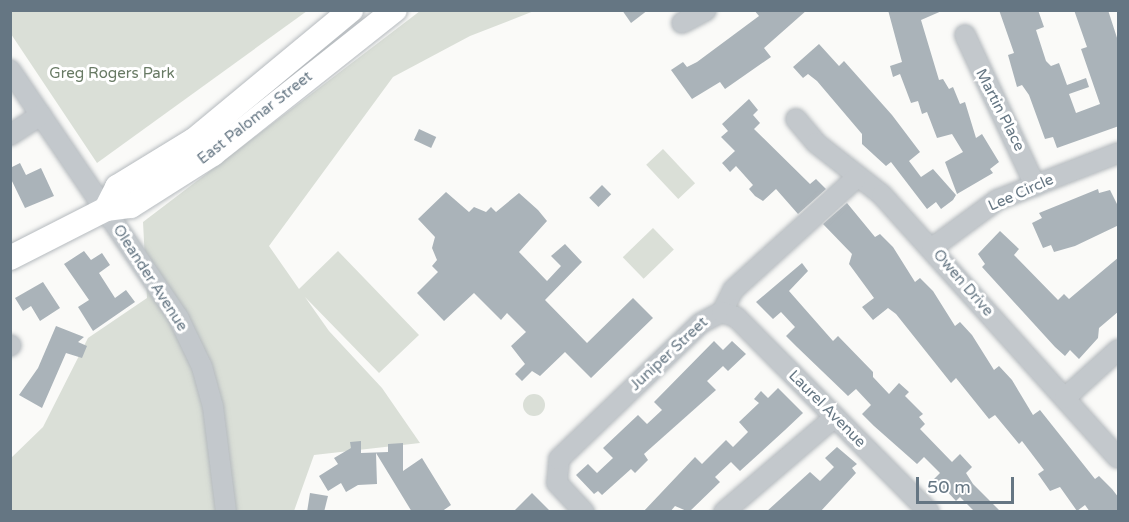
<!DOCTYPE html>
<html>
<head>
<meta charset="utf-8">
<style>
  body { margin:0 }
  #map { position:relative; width:1129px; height:522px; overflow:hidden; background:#fafaf8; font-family:"Varela Round",sans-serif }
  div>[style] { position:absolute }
  .green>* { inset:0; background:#dadfd7; transform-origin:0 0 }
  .round { border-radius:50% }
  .building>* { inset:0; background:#aab3b9; transform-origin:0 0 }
  .roads { filter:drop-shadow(0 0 2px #b5babe) drop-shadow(0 0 2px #b5babe) }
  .minor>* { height:20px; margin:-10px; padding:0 10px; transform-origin:10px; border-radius:10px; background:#c3c8cc }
  .major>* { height:24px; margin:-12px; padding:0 12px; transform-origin:12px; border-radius:12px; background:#fff }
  span { translate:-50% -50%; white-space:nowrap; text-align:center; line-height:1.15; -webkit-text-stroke:6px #fff; paint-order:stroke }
  .park-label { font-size:15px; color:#687a64 }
  .street-label { font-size:15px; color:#657683 }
  .frame { position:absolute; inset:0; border:12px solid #657683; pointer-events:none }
  .scale { position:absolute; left:916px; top:477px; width:98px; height:27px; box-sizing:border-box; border:3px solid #657683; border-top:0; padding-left:8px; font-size:18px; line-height:21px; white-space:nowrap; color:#657683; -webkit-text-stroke:4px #fff; paint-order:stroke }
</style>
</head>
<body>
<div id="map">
  <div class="green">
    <i style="clip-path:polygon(10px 11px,11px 10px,307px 11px,97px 163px,11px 34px)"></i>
    <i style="clip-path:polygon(420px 11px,534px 11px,470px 36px,393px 77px,269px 246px,299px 289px,338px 251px,419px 335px,379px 373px,305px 297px,329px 331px,382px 388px,420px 443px,314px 455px,294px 511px,11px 512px,11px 458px,43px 427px,88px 338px,147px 298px,143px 222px)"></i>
    <i style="left:663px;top:149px;width:47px;height:23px;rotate:47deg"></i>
    <i style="left:653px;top:228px;width:30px;height:42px;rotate:46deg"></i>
    <i class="round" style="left:523px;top:394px;width:22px;height:22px"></i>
  </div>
  <div class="building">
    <i style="clip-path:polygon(622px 10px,648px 10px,631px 23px)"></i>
    <i style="clip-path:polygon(754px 10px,807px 10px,764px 48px,771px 57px,725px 89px,720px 82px,692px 99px,671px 70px,683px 62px,687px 67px,697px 62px,759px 16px)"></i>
    <i style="clip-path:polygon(888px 10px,944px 10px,921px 20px,939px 80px,943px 79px,949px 89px,953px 87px,960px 104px,965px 102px,976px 138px,982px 134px,999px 162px,990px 169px,993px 173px,957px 194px,945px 162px,963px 152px,952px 134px,937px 138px,927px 112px,922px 114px,918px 101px,911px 103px,900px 74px,893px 77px,890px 66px,902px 62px)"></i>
    <i style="clip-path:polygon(999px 10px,1038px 10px,1044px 27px,1036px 30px,1046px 61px,1051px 66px,1059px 63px,1067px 85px,1086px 78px,1089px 87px,1069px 94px,1076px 113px,1100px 104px,1081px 49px,1087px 47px,1074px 10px,1108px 10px,1119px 44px,1119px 126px,1057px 148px,1053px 137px,1045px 139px,1029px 95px,1022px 85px,1017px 87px,1008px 55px,1014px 53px)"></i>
    <i style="clip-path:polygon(819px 44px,839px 66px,844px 61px,892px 115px,920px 152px,909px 161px,921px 177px,933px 169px,956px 195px,953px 200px,941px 209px,936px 202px,927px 209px,891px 162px,886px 166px,862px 144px,862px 134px,817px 81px,808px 74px,803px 78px,793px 67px)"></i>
    <i style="clip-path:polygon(749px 99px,758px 110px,753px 115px,760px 123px,754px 129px,810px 184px,816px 179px,826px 189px,798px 214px,776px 189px,763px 201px,755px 196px,749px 189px,753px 185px,736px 166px,730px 172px,722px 163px,735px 151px,721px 137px,728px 131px,722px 124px)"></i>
    <i style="left:419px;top:129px;width:19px;height:12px;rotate:25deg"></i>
    <i style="clip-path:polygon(20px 163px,26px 175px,41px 168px,54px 196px,25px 208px,10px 177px,10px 168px)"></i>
    <i style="left:602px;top:185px;width:13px;height:18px;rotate:45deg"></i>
    <i style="clip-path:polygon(1098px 189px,1099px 193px,1110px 190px,1119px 208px,1119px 225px,1075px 246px,1054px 252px,1051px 245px,1043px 248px,1032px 223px,1042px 218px,1039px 213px)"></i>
    <i style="clip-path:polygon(446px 192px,469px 212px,474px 207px,486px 212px,491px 207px,496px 212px,519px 193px,538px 210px,547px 221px,519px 252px,547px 281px,561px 266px,551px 256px,565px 244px,582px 262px,545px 300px,587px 343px,633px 298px,653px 318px,591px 378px,565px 352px,540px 376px,532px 371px,522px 381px,515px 374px,525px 364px,511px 346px,526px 332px,507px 313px,501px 320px,474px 293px,444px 321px,417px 293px,438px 272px,432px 266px,437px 260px,432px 248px,435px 237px,418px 219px)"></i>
    <i style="clip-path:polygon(847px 203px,875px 237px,880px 234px,893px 247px,915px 282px,920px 278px,933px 291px,955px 326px,960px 322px,972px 335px,994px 370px,999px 366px,1012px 380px,1033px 415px,1040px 410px,1095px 479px,1099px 476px,1112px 489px,1119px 498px,1119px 512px,1090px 512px,1085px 505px,1077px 511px,1060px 487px,1050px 491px,1038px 474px,1044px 470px,1022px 441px,1019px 444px,995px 415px,989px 419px,956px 378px,951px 383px,896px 314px,888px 308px,873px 320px,862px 307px,874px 298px,849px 264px,852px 254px,823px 224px)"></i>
    <i style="clip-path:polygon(1000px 231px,1019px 249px,1014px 255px,1058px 300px,1064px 294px,1069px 299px,1119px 257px,1119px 311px,1099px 328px,1098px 338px,1079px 359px,1070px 350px,1065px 356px,1055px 347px,982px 267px,985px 264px,978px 254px)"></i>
    <i style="clip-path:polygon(84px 251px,91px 260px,102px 253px,110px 265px,99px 273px,115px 298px,126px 290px,135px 302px,93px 331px,78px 307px,89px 300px,64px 264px)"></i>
    <i style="clip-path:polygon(802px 263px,808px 271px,789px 291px,833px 341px,838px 336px,873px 372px,873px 377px,889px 394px,899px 383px,909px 392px,905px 396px,923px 414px,919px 417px,925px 424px,920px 429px,952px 462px,960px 454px,972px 467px,966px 473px,973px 484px,1001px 512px,975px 512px,960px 497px,956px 501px,945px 489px,941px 492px,931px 482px,940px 473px,924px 457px,917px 464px,874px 426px,862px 414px,871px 405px,856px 389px,848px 396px,797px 347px,786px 336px,795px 327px,781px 312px,773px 319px,756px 302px)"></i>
    <i style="clip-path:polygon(43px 282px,60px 308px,40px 321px,31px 306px,23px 311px,15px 298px)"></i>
    <i style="clip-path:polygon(56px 326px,84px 337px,78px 342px,87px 346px,82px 358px,66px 353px,42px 408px,19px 395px,38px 368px)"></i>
    <i style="clip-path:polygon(714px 341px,723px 350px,732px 341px,746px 354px,728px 371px,723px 366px,707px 381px,716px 390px,644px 454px,648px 460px,635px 473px,631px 469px,602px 495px,598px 491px,594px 494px,576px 475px,588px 464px,597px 473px,613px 458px,603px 448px,638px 415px,647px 424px,662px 410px,654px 402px)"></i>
    <i style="clip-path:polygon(778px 388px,803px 413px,785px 430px,740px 471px,731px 462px,715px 477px,720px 482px,689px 512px,675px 506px,670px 512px,643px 512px,695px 457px,702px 464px,726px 440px,733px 447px,748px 432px,739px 422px,759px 403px,754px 399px,761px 391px,768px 398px)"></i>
    <i style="clip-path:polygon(361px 441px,361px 453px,388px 452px,388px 444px,403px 443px,403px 471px,422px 458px,451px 505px,441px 512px,412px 512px,376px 453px,377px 484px,358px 485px,346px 492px,341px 483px,328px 491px,319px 476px,338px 464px,334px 458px,351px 448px,350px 442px)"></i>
    <i style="clip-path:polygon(837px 447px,857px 464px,852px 468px,856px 473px,820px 512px,766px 512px,810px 472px,820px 481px,834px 467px,825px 458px)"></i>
    <i style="clip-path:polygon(310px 493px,328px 496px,324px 512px,307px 512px)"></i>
    <i style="clip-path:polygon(532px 493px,551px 512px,513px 512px)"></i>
  </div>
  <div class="roads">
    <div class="minor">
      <i style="left:682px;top:23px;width:27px;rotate:-28deg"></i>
      <i style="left:965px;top:35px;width:166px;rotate:65deg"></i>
      <i style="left:10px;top:70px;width:301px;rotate:55.8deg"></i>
      <i style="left:179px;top:319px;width:53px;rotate:64.4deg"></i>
      <i style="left:202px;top:367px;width:41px;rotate:74.6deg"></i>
      <i style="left:213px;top:407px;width:106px;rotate:82.9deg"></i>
      <i style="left:796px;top:119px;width:31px;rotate:50deg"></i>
      <i style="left:816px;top:143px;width:84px;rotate:38.2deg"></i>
      <i style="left:882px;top:195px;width:353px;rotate:48.1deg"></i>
      <i style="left:10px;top:135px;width:37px;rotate:-33deg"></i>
      <i style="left:932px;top:248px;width:81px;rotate:-36.4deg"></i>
      <i style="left:997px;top:200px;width:130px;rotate:-21.2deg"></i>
      <i style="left:722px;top:312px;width:25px;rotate:-63deg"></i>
      <i style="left:733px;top:290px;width:166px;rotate:-42.3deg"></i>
      <i style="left:10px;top:346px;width:1px;rotate:-45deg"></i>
      <i style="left:1065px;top:398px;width:72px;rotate:-42.2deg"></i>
      <i style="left:584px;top:512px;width:40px;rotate:-133deg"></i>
      <i style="left:557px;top:483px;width:24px;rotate:-85deg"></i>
      <i style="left:559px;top:459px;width:197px;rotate:-43.8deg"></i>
      <i style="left:701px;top:323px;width:24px;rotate:-28deg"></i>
      <i style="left:722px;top:312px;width:15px;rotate:20deg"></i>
      <i style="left:736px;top:317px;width:274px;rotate:45.3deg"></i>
      <i style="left:724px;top:512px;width:146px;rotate:-40.6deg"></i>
    </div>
    <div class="major">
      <i style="left:106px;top:209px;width:25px;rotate:-63deg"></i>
      <i style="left:117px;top:187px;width:90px;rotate:-31.4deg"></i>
      <i style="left:194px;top:140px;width:204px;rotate:-39.6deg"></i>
      <i style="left:10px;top:258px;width:108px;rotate:-27deg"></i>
      <i style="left:106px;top:209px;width:25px;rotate:-7deg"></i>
      <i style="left:131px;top:206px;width:97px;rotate:-32.4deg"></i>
      <i style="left:213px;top:154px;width:232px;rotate:-38.4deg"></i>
    </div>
  </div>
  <div class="park-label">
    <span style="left:112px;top:74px">Greg Rogers Park</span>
  </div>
  <div class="street-label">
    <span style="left:1000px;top:110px;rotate:63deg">Martin Place</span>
    <span style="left:255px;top:118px;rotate:-38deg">East Palomar Street</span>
    <span style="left:1021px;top:193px;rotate:-24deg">Lee Circle</span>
    <span style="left:150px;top:278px;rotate:57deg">Oleander Avenue</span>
    <span style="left:963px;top:283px;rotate:49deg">Owen Drive</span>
    <span style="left:669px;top:354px;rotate:-43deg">Juniper Street</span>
    <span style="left:827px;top:409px;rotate:45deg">Laurel Avenue</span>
  </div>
  <div class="frame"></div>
  <div class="scale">50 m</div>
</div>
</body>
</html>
